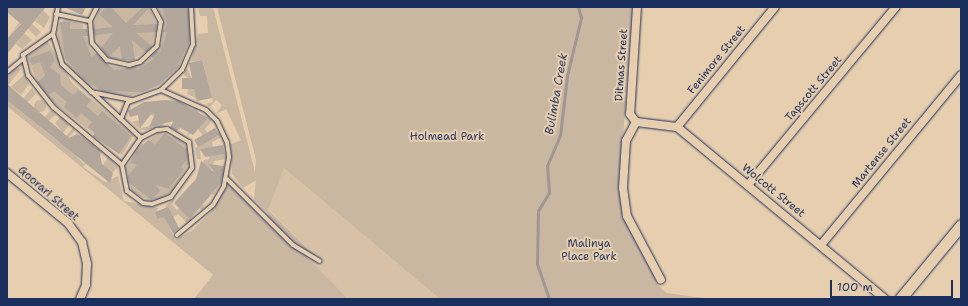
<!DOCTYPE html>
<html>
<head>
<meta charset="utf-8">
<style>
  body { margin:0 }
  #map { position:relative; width:968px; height:306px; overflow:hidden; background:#e6ceae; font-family:"Shantell Sans",sans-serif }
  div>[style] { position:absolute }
  .built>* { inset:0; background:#d7c2a8 }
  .green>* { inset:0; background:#c9b7a2 }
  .round { border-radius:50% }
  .stream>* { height:2.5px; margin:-1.25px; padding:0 1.25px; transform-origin:1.25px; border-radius:1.25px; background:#a09793 }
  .building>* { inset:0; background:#b3a69a; transform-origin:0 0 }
  .roads { filter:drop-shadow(0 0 1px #1b2f5e) drop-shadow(0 0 1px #1b2f5e) }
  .lane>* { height:4px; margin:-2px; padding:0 2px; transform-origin:2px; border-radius:2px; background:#e6ceae }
  .street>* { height:8px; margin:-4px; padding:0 4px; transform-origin:4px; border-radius:4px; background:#e6ceae }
  .secondary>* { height:11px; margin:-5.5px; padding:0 5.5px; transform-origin:5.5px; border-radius:5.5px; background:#e6ceae }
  span { translate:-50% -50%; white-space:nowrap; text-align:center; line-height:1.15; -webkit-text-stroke:4px #e6ceae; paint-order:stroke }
  .street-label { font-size:11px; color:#1b2f5e }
  .park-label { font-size:11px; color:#2c3d65 }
  .water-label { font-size:12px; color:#2f3f66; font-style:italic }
  .frame { position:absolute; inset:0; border:8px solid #1b2f5e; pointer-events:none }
  .scale { position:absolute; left:830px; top:280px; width:123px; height:18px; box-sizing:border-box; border:2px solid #1b2f5e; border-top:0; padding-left:5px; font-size:12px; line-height:14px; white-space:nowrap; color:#1b2f5e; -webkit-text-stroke:3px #e6ceae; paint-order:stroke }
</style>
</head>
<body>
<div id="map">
  <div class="built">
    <i style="clip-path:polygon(284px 168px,440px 299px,348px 299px,307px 257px,312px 253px,268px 209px)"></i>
  </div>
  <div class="green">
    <i style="clip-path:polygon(31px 7px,25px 18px,41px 32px,36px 37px,22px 22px,7px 39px)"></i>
    <i style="clip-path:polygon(100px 7px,149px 7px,157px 25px,151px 49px,130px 61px,111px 58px,103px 52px,92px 31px)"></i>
    <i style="clip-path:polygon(158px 7px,188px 7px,191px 38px,179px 68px,158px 86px,131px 96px,106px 93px,86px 84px,67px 64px,58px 38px,59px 24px,65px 19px,83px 25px,90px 49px,108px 65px,124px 68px,147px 62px,162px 43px,164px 22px)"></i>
    <i style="clip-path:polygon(198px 7px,213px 7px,255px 172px,256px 160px,217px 7px,633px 7px,619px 189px,657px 284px,666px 293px,711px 299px,440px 299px,284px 168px,268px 210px,312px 253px,307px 257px,348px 299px,194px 299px,213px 275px,7px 106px,7px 97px,16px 107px,32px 88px,36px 94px,19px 110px,38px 125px,51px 110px,56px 114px,41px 128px,60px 143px,73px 128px,75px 130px,64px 143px,84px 140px,78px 133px,94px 145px,93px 148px,85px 142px,75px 155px,84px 164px,98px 149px,102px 152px,100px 156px,94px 153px,83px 167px,105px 182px,118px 176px,124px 201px,159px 208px,155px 212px,157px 219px,171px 214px,165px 206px,175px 198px,172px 205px,177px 210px,188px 201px,204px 160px,209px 159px,207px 148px,200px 149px,201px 159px,197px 159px,195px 148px,207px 141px,198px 129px,187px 136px,191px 124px,181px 117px,180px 130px,172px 127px,174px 112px,162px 126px,147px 130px,141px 130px,132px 122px,139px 120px,141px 128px,155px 125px,154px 116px,149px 114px,177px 101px,167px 98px,180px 100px,188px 117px,194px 107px,197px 108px,200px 127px,208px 118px,202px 112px,212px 120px,205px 129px,208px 134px,219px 135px,217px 131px,222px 137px,212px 142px,213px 150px,223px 145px,226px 159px,214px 161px,211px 173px,222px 175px,224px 166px,224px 177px,205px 185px,215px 191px,220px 184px,214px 195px,204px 190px,195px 199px,204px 206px,209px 200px,202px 210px,194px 204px,183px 211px,192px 220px,188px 224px,178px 214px,167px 221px,175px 240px,193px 230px,210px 213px,229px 184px,265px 217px,269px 214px,254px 199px,256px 180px,243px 188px,232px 174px,231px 144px,241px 140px,226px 109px,216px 114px,222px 105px,216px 100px,210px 107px,206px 104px,213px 102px,208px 85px,196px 98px,187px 94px,191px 81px,183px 74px,187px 68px,192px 79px,206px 75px,202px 60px,191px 62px,198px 34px,208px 33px,207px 16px,200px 16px)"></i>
    <i style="clip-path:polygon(43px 10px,50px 17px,44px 28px,35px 21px)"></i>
    <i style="clip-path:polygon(24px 33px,32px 40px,22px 49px,16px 44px)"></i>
    <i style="clip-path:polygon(48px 42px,72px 83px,134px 135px,122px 155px,55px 104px,39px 86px,27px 57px,41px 44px)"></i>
    <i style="clip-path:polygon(22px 68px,8px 85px,7px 84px,7px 77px,14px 69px)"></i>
    <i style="clip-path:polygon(25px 74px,29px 84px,21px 95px,11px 87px)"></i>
    <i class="round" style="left:34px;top:100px;width:12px;height:12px"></i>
    <i style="clip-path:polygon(60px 117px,69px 125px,63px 133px,55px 123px)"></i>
    <i style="clip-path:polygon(159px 133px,180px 139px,188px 149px,190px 162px,172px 191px,160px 199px,149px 200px,132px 192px,126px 168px,138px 147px)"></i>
    <i style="clip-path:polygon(108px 157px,118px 167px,112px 173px,103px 165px)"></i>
  </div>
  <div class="stream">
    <i style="left:549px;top:299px;width:37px;rotate:-109deg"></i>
    <i style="left:537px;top:264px;width:53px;rotate:-88.9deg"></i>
    <i style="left:538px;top:211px;width:21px;rotate:-59deg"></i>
    <i style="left:549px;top:193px;width:27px;rotate:-94deg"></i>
    <i style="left:547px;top:166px;width:33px;rotate:-67deg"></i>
    <i style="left:560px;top:136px;width:60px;rotate:-83.3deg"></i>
    <i style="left:567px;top:76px;width:60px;rotate:-76.4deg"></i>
    <i style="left:581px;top:18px;width:11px;rotate:-105deg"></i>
  </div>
  <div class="building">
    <i style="clip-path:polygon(7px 7px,46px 7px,7px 54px,7px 39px,21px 24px,7px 12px)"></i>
    <i style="clip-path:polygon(64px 7px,86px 7px,82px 15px)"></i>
    <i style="clip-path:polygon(106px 7px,111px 7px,126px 23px,143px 7px,150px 7px,133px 25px,157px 24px,156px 32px,136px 33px,152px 46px,146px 52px,132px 40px,135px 60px,122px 60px,120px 46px,109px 57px,101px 48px,113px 33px,95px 35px,94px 29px,113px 27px,99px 14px)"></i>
    <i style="clip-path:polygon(162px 7px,188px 8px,189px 43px,177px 66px,180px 65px,160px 84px,143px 92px,102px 91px,84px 79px,65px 58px,60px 22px,70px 22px,70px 29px,87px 29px,88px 36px,83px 36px,92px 58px,96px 53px,114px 70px,136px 67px,137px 70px,154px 59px,151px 56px,157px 51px,160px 53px,167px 32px,163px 32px,167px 24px)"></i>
    <i style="clip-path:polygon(50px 51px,55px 60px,50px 67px,60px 75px,61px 85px,73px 95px,78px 90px,91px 100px,86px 106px,98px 116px,102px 111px,131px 136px,119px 154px,93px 136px,95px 133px,88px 127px,92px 122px,81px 113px,77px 118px,64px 107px,67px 102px,54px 91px,49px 95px,38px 82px,45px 75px,40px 62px,32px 65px,29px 58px)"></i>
    <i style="clip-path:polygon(202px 60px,212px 98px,197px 101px,194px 89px,182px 89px,182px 78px,192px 78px,189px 63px)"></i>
    <i style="clip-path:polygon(7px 84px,69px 138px,77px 134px,99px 150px,102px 164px,113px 173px,110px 183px,7px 100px)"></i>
    <i style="clip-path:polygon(165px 100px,178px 101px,208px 118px,193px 135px,179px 127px,177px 131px,170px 127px,174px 121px,149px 127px,155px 114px,152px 113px,140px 128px,138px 115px,130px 117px,128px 111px,144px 102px)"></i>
    <i style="left:215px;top:128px;width:8px;height:24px;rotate:60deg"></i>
    <i style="clip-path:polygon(165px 133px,186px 149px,187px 159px,181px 167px,184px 169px,169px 189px,156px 185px,160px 191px,152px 200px,129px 183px,128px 176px,137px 165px,131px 163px,136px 152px,149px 140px,155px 145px)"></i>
    <i style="clip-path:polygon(223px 145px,224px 154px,205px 157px,200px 149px)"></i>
    <i style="clip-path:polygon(201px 161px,214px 172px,209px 164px,224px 166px,221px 183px,190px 219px,174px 203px,196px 179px)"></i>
    <i style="clip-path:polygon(168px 207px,179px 228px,173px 233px,164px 217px,157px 219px,155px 212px)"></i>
  </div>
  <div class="roads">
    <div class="lane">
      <i style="left:58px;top:7px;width:27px;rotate:100deg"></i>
      <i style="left:53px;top:34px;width:31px;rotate:73deg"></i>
      <i style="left:62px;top:64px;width:108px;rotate:43.1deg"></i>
      <i style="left:97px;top:7px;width:16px;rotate:117deg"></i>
      <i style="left:90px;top:21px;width:22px;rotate:85deg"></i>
      <i style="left:92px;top:43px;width:23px;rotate:49deg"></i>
      <i style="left:107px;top:60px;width:23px;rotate:13deg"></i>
      <i style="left:129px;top:65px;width:11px;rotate:-15deg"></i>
      <i style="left:140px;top:62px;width:23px;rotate:-43deg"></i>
      <i style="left:157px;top:46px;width:24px;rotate:-81deg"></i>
      <i style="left:161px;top:22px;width:17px;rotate:-118deg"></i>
      <i style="left:56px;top:14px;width:35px;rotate:12deg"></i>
      <i style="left:53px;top:34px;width:37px;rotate:145deg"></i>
      <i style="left:23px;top:55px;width:21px;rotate:76deg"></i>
      <i style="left:28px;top:75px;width:41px;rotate:52deg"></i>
      <i style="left:53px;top:107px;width:90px;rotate:40deg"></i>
      <i style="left:7px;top:72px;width:21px;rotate:-39deg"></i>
      <i style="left:161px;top:90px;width:49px;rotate:24deg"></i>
      <i style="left:206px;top:110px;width:16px;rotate:45deg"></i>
      <i style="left:217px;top:121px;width:23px;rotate:65deg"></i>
      <i style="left:227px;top:142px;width:15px;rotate:82deg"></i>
      <i style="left:229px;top:157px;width:29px;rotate:100deg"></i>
      <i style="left:224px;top:186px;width:22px;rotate:120deg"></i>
      <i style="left:213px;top:205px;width:47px;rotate:140.2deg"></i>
      <i style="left:91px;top:92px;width:41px;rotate:11.3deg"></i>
      <i style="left:121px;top:119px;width:18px;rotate:-68deg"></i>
      <i style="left:128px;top:102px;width:35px;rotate:-20deg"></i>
      <i style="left:161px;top:90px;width:29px;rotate:-44deg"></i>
      <i style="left:182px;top:70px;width:28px;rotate:-67deg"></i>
      <i style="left:193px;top:44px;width:37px;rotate:-93deg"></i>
      <i style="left:167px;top:129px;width:26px;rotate:31deg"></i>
      <i style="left:189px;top:142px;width:26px;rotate:83deg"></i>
      <i style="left:192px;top:168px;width:36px;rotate:126deg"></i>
      <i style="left:171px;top:197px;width:20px;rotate:160deg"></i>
      <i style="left:152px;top:204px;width:9px;rotate:-174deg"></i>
      <i style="left:143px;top:203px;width:20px;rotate:-143deg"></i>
      <i style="left:127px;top:191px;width:26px;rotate:-101deg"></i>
      <i style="left:122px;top:165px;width:33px;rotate:-55deg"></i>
      <i style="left:141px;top:138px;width:18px;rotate:-27deg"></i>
      <i style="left:157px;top:130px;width:10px;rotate:-6deg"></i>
      <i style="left:227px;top:179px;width:93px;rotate:45deg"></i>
      <i style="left:293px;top:245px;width:31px;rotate:31deg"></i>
    </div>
    <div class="street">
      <i style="left:637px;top:7px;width:107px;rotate:93.7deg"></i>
      <i style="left:630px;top:114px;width:10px;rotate:53deg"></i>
      <i style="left:636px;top:122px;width:21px;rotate:118deg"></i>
      <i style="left:626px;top:141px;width:47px;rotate:93.7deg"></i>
      <i style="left:623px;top:188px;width:28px;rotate:82deg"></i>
      <i style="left:627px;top:216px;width:72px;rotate:62deg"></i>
      <i style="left:636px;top:122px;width:41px;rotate:7deg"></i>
      <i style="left:677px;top:127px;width:270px;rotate:39.6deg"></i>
      <i style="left:677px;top:127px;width:155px;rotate:-50.8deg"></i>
      <i style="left:7px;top:173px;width:79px;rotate:39.3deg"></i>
      <i style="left:68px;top:223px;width:24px;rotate:54deg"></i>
      <i style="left:82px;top:242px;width:23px;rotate:77deg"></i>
      <i style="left:87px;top:264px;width:21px;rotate:93deg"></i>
      <i style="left:86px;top:285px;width:15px;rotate:113deg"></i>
      <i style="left:748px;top:185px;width:231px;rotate:-50.3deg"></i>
      <i style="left:821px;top:245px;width:220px;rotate:-50.5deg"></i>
    </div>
    <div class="secondary">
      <i style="left:900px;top:299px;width:96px;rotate:-50.5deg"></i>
    </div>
  </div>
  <div class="street-label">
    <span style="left:717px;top:60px;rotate:-51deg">Fenimore Street</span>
    <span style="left:622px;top:65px;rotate:-86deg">Ditmas Street</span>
    <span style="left:814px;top:89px;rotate:-50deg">Tapscott Street</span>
    <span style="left:882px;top:153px;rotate:-51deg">Martense Street</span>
    <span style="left:773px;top:191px;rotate:39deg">Wolcott Street</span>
    <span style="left:48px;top:194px;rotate:41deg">Goorari Street</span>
  </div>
  <div class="park-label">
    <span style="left:447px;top:137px">Holmead Park</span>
    <span style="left:589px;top:251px">Malinya<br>Place Park</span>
  </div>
  <div class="water-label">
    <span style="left:557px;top:94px;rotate:-80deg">Bulimba Creek</span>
  </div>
  <div class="frame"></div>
  <div class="scale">100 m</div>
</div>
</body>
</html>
